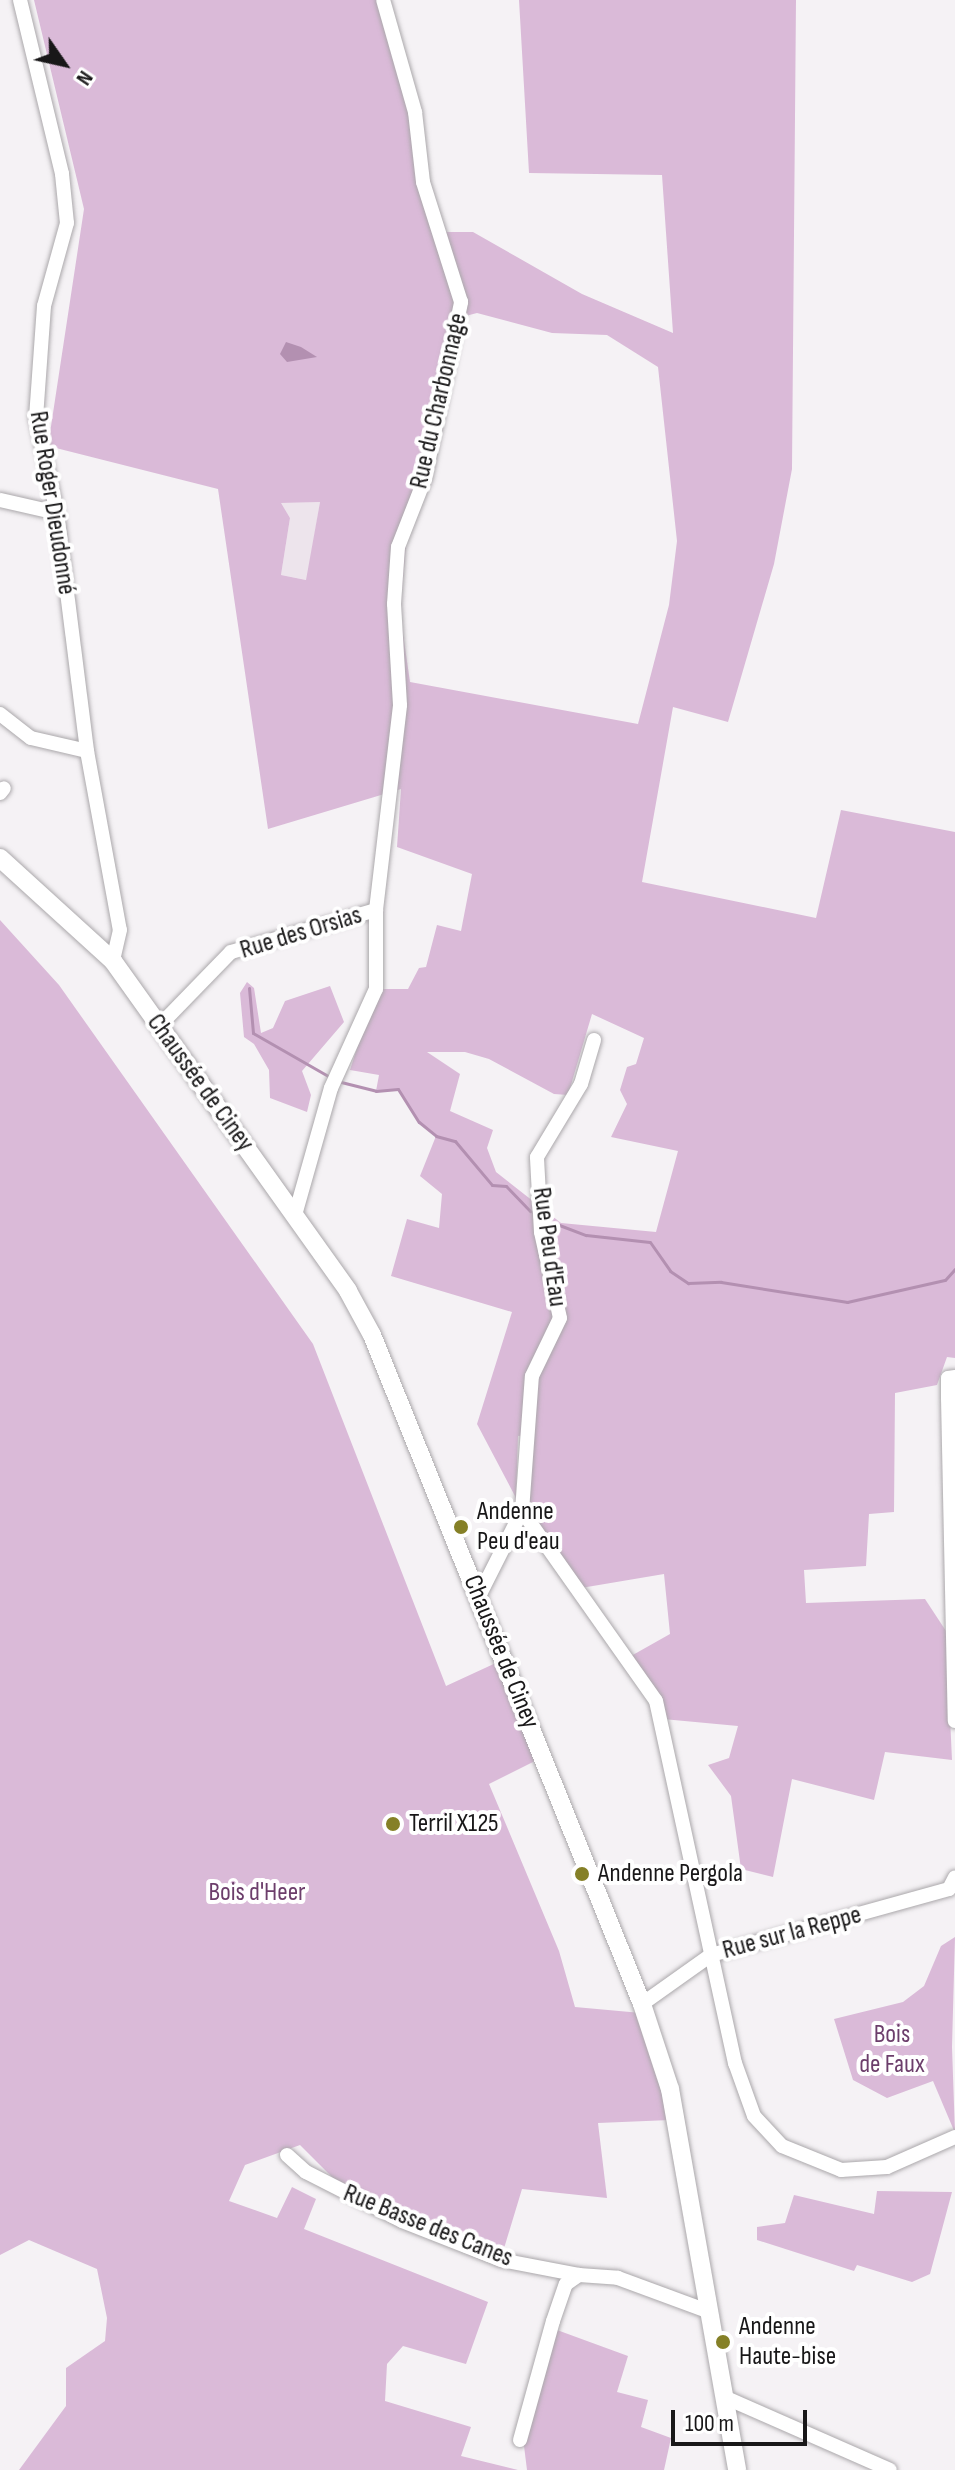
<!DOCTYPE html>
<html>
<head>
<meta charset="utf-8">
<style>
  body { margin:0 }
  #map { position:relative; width:955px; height:2470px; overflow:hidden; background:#f5f2f5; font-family:"Sofia Sans Condensed",sans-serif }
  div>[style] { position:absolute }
  .built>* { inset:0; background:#ede4ec }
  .green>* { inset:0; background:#dabad8 }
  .water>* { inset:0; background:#b390b1 }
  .stream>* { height:3px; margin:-1.5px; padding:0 1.5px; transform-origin:1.5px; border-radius:1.5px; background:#b390b1 }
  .roads { filter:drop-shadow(0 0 2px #aba8ab) drop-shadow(0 0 2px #aba8ab) }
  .minor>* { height:14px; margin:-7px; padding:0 7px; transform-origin:7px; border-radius:7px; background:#fff }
  .major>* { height:18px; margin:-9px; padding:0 9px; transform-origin:9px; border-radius:9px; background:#fff }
  .dots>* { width:22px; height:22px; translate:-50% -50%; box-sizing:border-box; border:4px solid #fff; border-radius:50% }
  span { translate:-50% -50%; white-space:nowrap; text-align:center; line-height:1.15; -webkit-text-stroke:8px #fff; paint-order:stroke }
  .street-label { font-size:26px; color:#181718 }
  .poi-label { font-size:26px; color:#181718 }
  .left { translate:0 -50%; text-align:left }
  .park-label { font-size:26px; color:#6c3e6b }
  .north { position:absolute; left:24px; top:24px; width:80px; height:80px; -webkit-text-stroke:6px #fff; paint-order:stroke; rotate:124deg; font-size:22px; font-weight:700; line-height:32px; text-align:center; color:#181718 }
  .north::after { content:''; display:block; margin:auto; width:28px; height:36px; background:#181718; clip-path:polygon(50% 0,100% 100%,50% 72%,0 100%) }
  .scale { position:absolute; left:671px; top:2410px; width:136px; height:36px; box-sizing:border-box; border:4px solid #181718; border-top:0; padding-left:10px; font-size:24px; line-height:28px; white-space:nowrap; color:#181718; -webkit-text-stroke:6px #fff; paint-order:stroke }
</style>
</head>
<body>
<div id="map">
  <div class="built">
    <i style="clip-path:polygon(320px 502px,307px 580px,281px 575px,290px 518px,280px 503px)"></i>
  </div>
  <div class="green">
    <i style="clip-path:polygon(evenodd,34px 0,383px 0,438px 232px,473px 232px,582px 294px,673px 333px,662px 175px,529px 173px,519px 0,796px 0,792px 469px,774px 564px,728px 722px,673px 707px,642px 882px,816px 918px,841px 810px,955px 832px,955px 1358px,947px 1357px,937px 1385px,895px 1393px,894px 1512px,869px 1514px,866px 1566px,804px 1570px,806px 1603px,925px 1599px,946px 1631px,952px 1760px,885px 1752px,874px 1800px,792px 1779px,773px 1877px,741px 1869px,731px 1796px,708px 1765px,729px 1758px,738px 1726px,663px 1719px,631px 1656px,670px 1634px,664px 1574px,581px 1588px,527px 1507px,530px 1435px,518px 1436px,516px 1498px,477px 1424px,512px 1312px,391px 1276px,407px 1219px,439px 1228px,442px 1194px,420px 1176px,436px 1136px,419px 1122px,398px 1089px,376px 1091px,379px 1075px,350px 1070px,376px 989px,408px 989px,419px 968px,426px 967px,437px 925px,461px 931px,472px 874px,397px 847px,401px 789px,268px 829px,218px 489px,48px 446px,84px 209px,34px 0,477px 313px,552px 333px,607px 335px,658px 367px,677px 541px,669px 605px,638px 724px,410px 682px,400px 613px,406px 546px,398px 546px,458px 318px,477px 313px,34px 0,320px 502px,306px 580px,281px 575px,290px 518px,281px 503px,320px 502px,34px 0,592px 1014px,644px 1038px,636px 1064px,627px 1067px,620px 1090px,627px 1104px,611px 1137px,678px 1151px,656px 1232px,561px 1223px,496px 1172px,487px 1148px,493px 1130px,450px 1111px,460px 1074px,427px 1052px,465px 1052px,489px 1059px,554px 1094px,568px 1095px,592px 1014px)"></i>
    <i style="clip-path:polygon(0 920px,59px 985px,313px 1344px,446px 1686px,498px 1662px,535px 1761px,489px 1784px,559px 1951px,575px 2007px,641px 2013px,670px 2120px,598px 2123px,607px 2198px,522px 2189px,502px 2255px,347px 2192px,300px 2145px,245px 2165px,229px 2201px,277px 2218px,292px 2187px,316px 2199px,304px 2229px,488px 2302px,466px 2364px,403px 2346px,387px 2364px,385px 2401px,471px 2427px,461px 2456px,518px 2470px,19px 2470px,66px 2406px,66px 2368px,105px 2341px,107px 2318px,97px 2269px,29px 2240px,0 2255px)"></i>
    <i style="clip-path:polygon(247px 982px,254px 988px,261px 1033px,273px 1028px,285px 1001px,330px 986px,344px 1022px,302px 1071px,311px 1095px,307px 1112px,270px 1098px,269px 1070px,254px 1044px,244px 1037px,240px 993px)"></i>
    <i style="clip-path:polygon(955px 1937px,952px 2047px,955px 2133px,933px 2081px,887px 2098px,853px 2080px,834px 2019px,903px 2002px,924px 1986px,941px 1946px)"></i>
    <i style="clip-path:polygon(877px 2191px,952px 2192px,930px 2274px,912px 2282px,857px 2265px,854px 2271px,757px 2240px,757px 2227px,785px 2223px,794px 2195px,874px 2214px)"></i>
    <i style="clip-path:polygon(557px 2330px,628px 2356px,617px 2392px,648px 2400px,641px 2427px,671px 2438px,664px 2470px,527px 2470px,523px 2438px)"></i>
  </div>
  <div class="water">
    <i style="clip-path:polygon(286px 342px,301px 347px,317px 357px,287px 362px,280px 354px)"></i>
  </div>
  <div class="stream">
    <i style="left:249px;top:988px;width:45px;rotate:84.9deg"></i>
    <i style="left:253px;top:1033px;width:86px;rotate:29.8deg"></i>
    <i style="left:341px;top:1082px;width:36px;rotate:14deg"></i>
    <i style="left:376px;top:1091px;width:22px;rotate:-5deg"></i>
    <i style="left:398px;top:1089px;width:39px;rotate:58deg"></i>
    <i style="left:419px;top:1122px;width:22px;rotate:39deg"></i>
    <i style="left:436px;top:1136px;width:20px;rotate:15deg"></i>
    <i style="left:455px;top:1141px;width:57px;rotate:49.9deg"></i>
    <i style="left:492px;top:1185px;width:14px;rotate:4deg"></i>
    <i style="left:506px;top:1186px;width:35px;rotate:46deg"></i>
    <i style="left:554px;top:1223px;width:34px;rotate:21deg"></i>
    <i style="left:586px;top:1235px;width:64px;rotate:6.2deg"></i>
    <i style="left:650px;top:1242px;width:35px;rotate:55deg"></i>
    <i style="left:670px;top:1271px;width:22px;rotate:34deg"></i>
    <i style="left:688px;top:1283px;width:33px;rotate:-2deg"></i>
    <i style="left:721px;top:1282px;width:128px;rotate:9deg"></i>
    <i style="left:847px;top:1302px;width:100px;rotate:-12.7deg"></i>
    <i style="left:945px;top:1280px;width:15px;rotate:-48deg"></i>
  </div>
  <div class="roads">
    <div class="minor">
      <i style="left:20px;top:0;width:179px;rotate:76.4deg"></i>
      <i style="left:62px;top:174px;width:49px;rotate:84.2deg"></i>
      <i style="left:67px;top:223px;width:86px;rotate:105.5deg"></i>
      <i style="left:44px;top:306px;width:111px;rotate:94.1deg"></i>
      <i style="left:36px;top:417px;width:98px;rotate:77.7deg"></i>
      <i style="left:57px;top:513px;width:240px;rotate:82.8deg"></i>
      <i style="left:87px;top:751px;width:182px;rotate:79.6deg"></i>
      <i style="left:120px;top:930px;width:32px;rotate:103deg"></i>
      <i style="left:0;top:500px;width:58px;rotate:12.8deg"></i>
      <i style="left:0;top:714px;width:39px;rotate:38deg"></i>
      <i style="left:31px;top:738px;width:57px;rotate:13.1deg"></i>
      <i style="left:0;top:793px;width:6px;rotate:-51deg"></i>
      <i style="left:159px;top:1026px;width:103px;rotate:-45.8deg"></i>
      <i style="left:231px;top:952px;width:151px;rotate:-16.2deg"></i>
      <i style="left:295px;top:1215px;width:132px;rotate:-74.2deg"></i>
      <i style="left:331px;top:1088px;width:109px;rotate:-65.6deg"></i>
      <i style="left:376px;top:989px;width:79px;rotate:-90deg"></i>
      <i style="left:376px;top:910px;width:206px;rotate:-83.3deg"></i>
      <i style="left:400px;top:705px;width:101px;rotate:-93.4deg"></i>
      <i style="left:394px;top:604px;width:57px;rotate:-86deg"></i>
      <i style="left:398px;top:547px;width:74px;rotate:-68.6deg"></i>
      <i style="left:425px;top:478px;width:180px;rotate:-78.4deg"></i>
      <i style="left:461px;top:302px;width:126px;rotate:-107.6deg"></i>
      <i style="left:423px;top:182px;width:70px;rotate:-96.5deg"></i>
      <i style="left:415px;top:112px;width:116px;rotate:-105.9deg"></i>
      <i style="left:955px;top:1377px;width:7px;rotate:172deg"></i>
      <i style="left:948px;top:1378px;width:20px;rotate:90deg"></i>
      <i style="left:948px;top:1398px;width:323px;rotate:88.8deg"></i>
      <i style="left:522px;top:1511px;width:232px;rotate:54.8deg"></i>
      <i style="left:656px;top:1701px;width:371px;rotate:77.7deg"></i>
      <i style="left:735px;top:2063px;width:56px;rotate:70.3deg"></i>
      <i style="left:754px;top:2116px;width:41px;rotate:47deg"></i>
      <i style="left:782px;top:2146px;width:64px;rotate:22.1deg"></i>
      <i style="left:841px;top:2170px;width:46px;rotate:-3.7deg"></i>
      <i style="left:887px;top:2167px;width:74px;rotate:-23.8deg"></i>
      <i style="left:479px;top:1596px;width:95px;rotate:-63.2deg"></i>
      <i style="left:522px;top:1511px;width:135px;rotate:-85.8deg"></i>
      <i style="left:532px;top:1376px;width:64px;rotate:-64.2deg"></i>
      <i style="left:560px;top:1318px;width:88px;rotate:-102.5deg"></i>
      <i style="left:541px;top:1232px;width:75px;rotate:-93.1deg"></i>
      <i style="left:537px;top:1157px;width:85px;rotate:-58.9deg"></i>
      <i style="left:581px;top:1084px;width:46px;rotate:-73.5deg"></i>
      <i style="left:642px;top:2004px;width:85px;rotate:-35.4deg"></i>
      <i style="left:711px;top:1955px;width:247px;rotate:-15.5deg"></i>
      <i style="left:949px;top:1889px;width:13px;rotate:-63deg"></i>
      <i style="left:287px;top:2155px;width:25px;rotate:42deg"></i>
      <i style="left:306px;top:2172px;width:108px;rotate:27deg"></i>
      <i style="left:402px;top:2221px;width:106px;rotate:21.5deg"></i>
      <i style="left:501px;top:2260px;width:79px;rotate:10.9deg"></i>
      <i style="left:724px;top:2397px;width:181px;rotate:23.7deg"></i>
      <i style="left:520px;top:2440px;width:123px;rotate:-74.5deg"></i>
      <i style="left:553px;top:2321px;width:39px;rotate:-71deg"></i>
      <i style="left:566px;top:2284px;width:16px;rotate:-35deg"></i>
      <i style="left:579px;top:2275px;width:39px;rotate:4deg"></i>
      <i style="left:618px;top:2278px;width:98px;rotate:20.3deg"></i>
    </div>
    <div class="major">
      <i style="left:0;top:858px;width:153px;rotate:42.3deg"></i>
      <i style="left:113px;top:961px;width:405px;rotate:54.5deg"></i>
      <i style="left:348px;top:1291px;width:50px;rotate:61.4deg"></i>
      <i style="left:372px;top:1335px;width:721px;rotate:68.02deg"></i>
      <i style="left:642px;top:2004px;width:89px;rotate:71.8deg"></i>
      <i style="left:670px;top:2089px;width:387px;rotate:80deg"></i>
    </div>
  </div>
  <div class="dots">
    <i style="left:461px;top:1527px;background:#858027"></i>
    <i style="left:393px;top:1824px;background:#858027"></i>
    <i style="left:582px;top:1874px;background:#858027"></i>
    <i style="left:723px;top:2342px;background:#858027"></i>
  </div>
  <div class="street-label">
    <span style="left:439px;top:401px;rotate:-77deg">Rue du Charbonnage</span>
    <span style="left:52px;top:503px;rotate:81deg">Rue Roger Dieudonné</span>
    <span style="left:301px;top:933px;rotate:-17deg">Rue des Orsias</span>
    <span style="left:200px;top:1083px;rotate:54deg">Chaussée de Ciney</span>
    <span style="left:549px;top:1247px;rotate:82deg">Rue Peu d'Eau</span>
    <span style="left:501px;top:1652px;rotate:68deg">Chaussée de Ciney</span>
    <span style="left:792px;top:1933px;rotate:-15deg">Rue sur la Reppe</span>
    <span style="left:428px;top:2226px;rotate:22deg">Rue Basse des Canes</span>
  </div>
  <div class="poi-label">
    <span class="left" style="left:477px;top:1527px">Andenne<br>Peu d'eau</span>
    <span class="left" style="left:409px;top:1824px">Terril X125</span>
    <span class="left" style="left:598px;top:1874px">Andenne Pergola</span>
    <span class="left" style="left:739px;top:2342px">Andenne<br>Haute-bise</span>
  </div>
  <div class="park-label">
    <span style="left:257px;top:1893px">Bois d'Heer</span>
    <span style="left:892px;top:2050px">Bois<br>de Faux</span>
  </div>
  <div class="north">N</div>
  <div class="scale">100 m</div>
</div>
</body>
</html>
